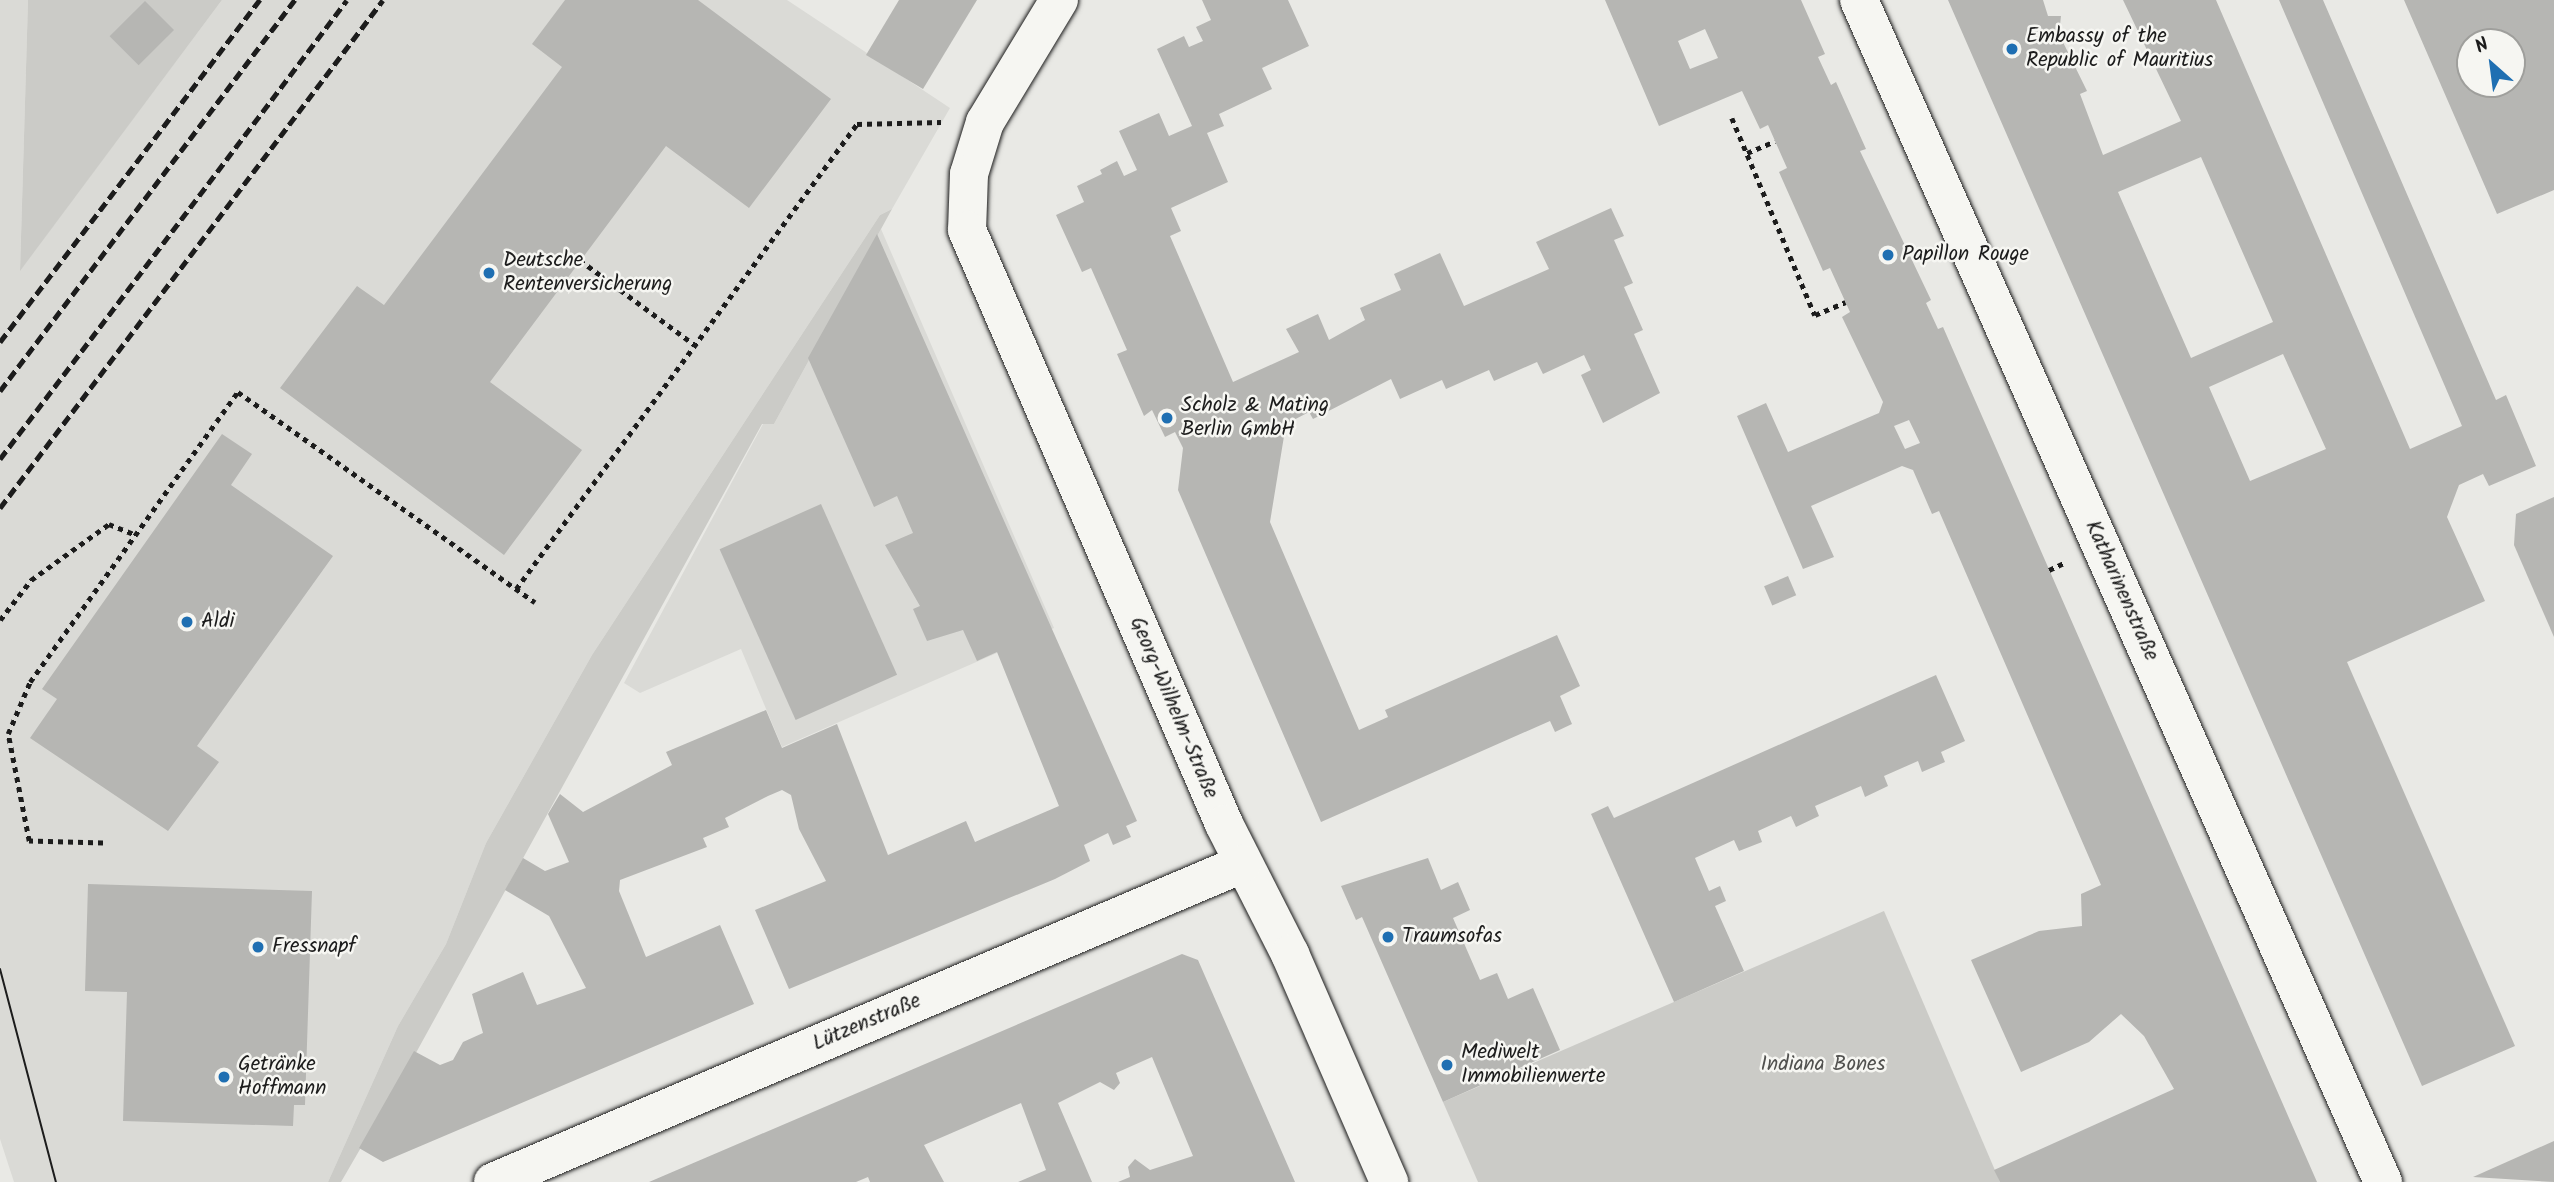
<!DOCTYPE html>
<html>
<head>
<meta charset="utf-8">
<style>
  body { margin:0 }
  #map { position:relative; width:2554px; height:1182px; overflow:hidden; background:#e9e9e5; font-family:Kalam,sans-serif }
  div>[style] { position:absolute }
  .built>* { inset:0; background:#dadad6 }
  .green>* { inset:0; background:#cbcbc7 }
  .building>* { inset:0; background:#b6b6b3; transform-origin:0 0 }
  .path>* { height:4.5px; margin-top:-2.25px; transform-origin:0; background:repeating-linear-gradient(90deg,#1c1c1c 0 5px,transparent 0 10px) }
  .roads { filter:drop-shadow(0 0 2px #1c1c1c) drop-shadow(0 0 2px #1c1c1c) }
  .minor>* { height:38px; margin:-19px; padding:0 19px; transform-origin:19px; border-radius:19px; background:#f6f6f2 }
  .tram>* { height:2px; margin:-1px; padding:0 1px; transform-origin:1px; border-radius:1px; background:#1c1c1c }
  .rail>* { height:5px; margin-top:-2.5px; transform-origin:0; background:repeating-linear-gradient(90deg,#1c1c1c 0 10px,transparent 0 15px) }
  .dots>* { width:19px; height:19px; translate:-50% -50%; box-sizing:border-box; border:4px solid #f6f6f2; border-radius:50% }
  span { translate:-50% -50%; white-space:nowrap; text-align:center; line-height:1.15; -webkit-text-stroke:5px #f6f6f2; paint-order:stroke }
  .poi-label { font-size:21px; color:#1c1c1c }
  .left { translate:0 -50%; text-align:left }
  .street-label { font-size:21px; color:#1c1c1c }
  .park-label { font-size:21px; color:#51514f }
  .north { position:absolute; left:2456px; top:28px; width:70px; height:70px; box-sizing:border-box; background:#f6f6f2; border:2px solid #9f9f9c; border-radius:50%; rotate:332deg; font-size:19px; font-weight:700; line-height:28px; text-align:center; color:#1c1c1c }
  .north::after { content:''; display:block; margin:auto; width:24px; height:32px; background:#1f6fb2; clip-path:polygon(50% 0,100% 100%,50% 72%,0 100%) }
</style>
</head>
<body>
<div id="map">
  <div class="built">
    <i style="clip-path:polygon(0 0,28px 0,20px 270px,222px 0,787px 0,950px 108px,892px 209px,880px 215px,592px 655px,486px 843px,446px 944px,398px 1026px,328px 1182px,14px 1182px,0 1139px)"></i>
    <i style="clip-path:polygon(881px 229px,1054px 628px,782px 747px,741px 649px,640px 693px,624px 683px,763px 424px,774px 424px)"></i>
  </div>
  <div class="green">
    <i style="clip-path:polygon(28px 0,222px 0,20px 271px)"></i>
    <i style="clip-path:polygon(892px 209px,774px 424px,762px 424px,417px 1051px,341px 1182px,328px 1182px,398px 1026px,446px 944px,486px 843px,592px 655px,880px 215px)"></i>
    <i style="clip-path:polygon(1884px 911px,2000px 1182px,1478px 1182px,1443px 1102px)"></i>
  </div>
  <div class="building">
    <i style="clip-path:polygon(565px 0,698px 0,831px 99px,749px 208px,666px 146px,490px 382px,582px 450px,504px 555px,280px 388px,357px 286px,384px 305px,562px 67px,532px 44px)"></i>
    <i style="clip-path:polygon(899px 0,977px 0,923px 89px,866px 55px)"></i>
    <i style="clip-path:polygon(1202px 0,1288px 0,1309px 46px,1262px 68px,1272px 89px,1219px 114px,1224px 126px,1207px 133px,1228px 182px,1171px 208px,1181px 231px,1170px 236px,1233px 382px,1299px 352px,1286px 329px,1318px 314px,1329px 340px,1365px 320px,1360px 308px,1401px 290px,1394px 274px,1440px 253px,1464px 306px,1549px 269px,1536px 242px,1611px 208px,1624px 236px,1614px 240px,1633px 283px,1624px 287px,1643px 330px,1634px 334px,1660px 393px,1603px 423px,1581px 375px,1591px 370px,1584px 355px,1543px 374px,1537px 362px,1494px 381px,1489px 370px,1446px 389px,1442px 380px,1400px 399px,1391px 379px,1313px 419px,1309px 412px,1286px 424px,1270px 522px,1359px 730px,1388px 717px,1385px 710px,1557px 635px,1580px 686px,1560px 696px,1572px 724px,1555px 732px,1550px 721px,1321px 822px,1178px 490px,1183px 448px,1175px 432px,1165px 437px,1152px 410px,1144px 416px,1117px 354px,1127px 350px,1091px 268px,1082px 272px,1056px 215px,1084px 202px,1077px 186px,1102px 174px,1100px 170px,1117px 161px,1124px 176px,1137px 170px,1119px 131px,1159px 113px,1169px 136px,1192px 126px,1157px 49px,1184px 36px,1189px 47px,1203px 41px,1196px 27px,1211px 20px)"></i>
    <i style="clip-path:polygon(evenodd,1605px 0,1801px 0,1825px 54px,1818px 57px,1831px 85px,1836px 82px,1866px 149px,1860px 151px,1931px 300px,1926px 303px,1938px 329px,1943px 327px,2317px 1182px,2000px 1182px,1994px 1170px,2174px 1089px,2144px 1036px,2121px 1014px,2089px 1042px,2021px 1072px,1971px 960px,2039px 931px,2082px 926px,2081px 894px,2101px 885px,1939px 511px,1932px 514px,1913px 470px,1902px 466px,1811px 506px,1834px 557px,1803px 569px,1737px 416px,1766px 403px,1788px 452px,1879px 413px,1883px 402px,1842px 317px,1850px 312px,1830px 268px,1823px 271px,1779px 172px,1787px 168px,1768px 125px,1760px 129px,1742px 91px,1659px 126px,1605px 0,1705px 29px,1718px 58px,1690px 69px,1678px 41px,1705px 29px,1605px 0,1909px 420px,1920px 443px,1905px 449px,1894px 426px,1909px 420px)"></i>
    <i style="clip-path:polygon(evenodd,1948px 0,2043px 0,2048px 16px,2061px 16px,2059px 34px,2087px 91px,2080px 94px,2103px 155px,2181px 121px,2123px 0,2216px 0,2410px 449px,2462px 426px,2279px 0,2323px 0,2496px 400px,2506px 395px,2536px 466px,2489px 486px,2483px 474px,2459px 485px,2447px 517px,2485px 601px,2347px 662px,2515px 1046px,2422px 1086px,1948px 0,2201px 157px,2273px 322px,2191px 358px,2118px 192px,2201px 157px,1948px 0,2283px 354px,2326px 449px,2250px 481px,2209px 387px,2283px 354px)"></i>
    <i style="clip-path:polygon(evenodd,2404px 0,2554px 0,2554px 190px,2497px 214px,2404px 0,2470px 42px,2512px 42px,2512px 84px,2470px 84px,2470px 42px)"></i>
    <i style="left:145px;top:1px;width:41px;height:50px;rotate:45deg"></i>
    <i style="clip-path:polygon(877px 234px,1137px 821px,1126px 826px,1131px 837px,1113px 845px,1108px 833px,1084px 845px,1090px 861px,1055px 879px,789px 989px,755px 910px,826px 881px,799px 829px,791px 795px,782px 790px,768px 796px,725px 818px,729px 827px,703px 838px,707px 847px,620px 880px,619px 891px,646px 957px,720px 925px,754px 1004px,383px 1162px,359px 1148px,414px 1051px,440px 1065px,453px 1060px,463px 1042px,483px 1033px,472px 994px,523px 972px,537px 1005px,586px 988px,549px 916px,505px 890px,523px 858px,545px 871px,569px 862px,548px 814px,560px 794px,583px 812px,672px 765px,666px 752px,766px 710px,782px 748px,837px 724px,888px 855px,966px 821px,975px 842px,1059px 806px,997px 652px,977px 661px,963px 630px,927px 641px,913px 609px,920px 606px,885px 545px,913px 533px,897px 496px,874px 507px,808px 358px)"></i>
    <i style="clip-path:polygon(222px 434px,252px 454px,231px 485px,333px 556px,197px 746px,219px 762px,168px 831px,30px 738px,57px 699px,42px 689px)"></i>
    <i style="clip-path:polygon(2554px 497px,2554px 637px,2514px 545px,2516px 514px)"></i>
    <i style="left:821px;top:504px;width:187px;height:111px;rotate:66deg"></i>
    <i style="left:1788px;top:576px;width:21px;height:26px;rotate:67deg"></i>
    <i style="clip-path:polygon(1936px 675px,1965px 741px,1941px 752px,1945px 762px,1922px 772px,1918px 761px,1884px 776px,1888px 786px,1865px 797px,1861px 786px,1815px 806px,1819px 816px,1796px 827px,1791px 816px,1758px 831px,1762px 842px,1739px 851px,1734px 840px,1695px 858px,1709px 891px,1720px 886px,1726px 901px,1715px 906px,1744px 971px,1674px 1002px,1591px 814px,1608px 806px,1614px 818px)"></i>
    <i style="clip-path:polygon(1428px 858px,1441px 890px,1458px 882px,1470px 910px,1453px 918px,1480px 980px,1497px 973px,1508px 999px,1533px 988px,1560px 1050px,1443px 1102px,1362px 917px,1356px 920px,1341px 886px)"></i>
    <i style="clip-path:polygon(88px 884px,312px 891px,305px 1105px,294px 1105px,293px 1126px,123px 1121px,127px 992px,85px 991px)"></i>
    <i style="clip-path:polygon(1182px 954px,1198px 960px,1295px 1182px,1118px 1182px,1130px 1177px,1128px 1167px,1135px 1159px,1150px 1170px,1193px 1156px,1152px 1057px,1116px 1073px,1120px 1083px,1114px 1090px,1100px 1082px,1058px 1103px,1092px 1182px,1018px 1182px,1046px 1170px,1021px 1103px,924px 1145px,944px 1182px,870px 1182px,868px 1177px,856px 1182px,649px 1182px)"></i>
    <i style="clip-path:polygon(2554px 1141px,2554px 1182px,2473px 1177px)"></i>
  </div>
  <div class="path">
    <i style="left:1732px;top:118px;width:214px;rotate:67.2deg"></i>
    <i style="left:1815px;top:315px;width:33px;rotate:-23deg"></i>
    <i style="left:1747px;top:153px;width:30px;rotate:-23deg"></i>
    <i style="left:580px;top:260px;width:143px;rotate:36.5deg"></i>
    <i style="left:2049px;top:570px;width:17px;rotate:-25deg"></i>
    <i style="left:516px;top:589px;width:577px;rotate:-53.75deg"></i>
    <i style="left:857px;top:124px;width:84px;rotate:-1.4deg"></i>
    <i style="left:0;top:620px;width:51px;rotate:-52.2deg"></i>
    <i style="left:31px;top:580px;width:96px;rotate:-35.7deg"></i>
    <i style="left:109px;top:524px;width:29px;rotate:22deg"></i>
    <i style="left:103px;top:843px;width:74px;rotate:-178.5deg"></i>
    <i style="left:29px;top:841px;width:109px;rotate:-101.1deg"></i>
    <i style="left:8px;top:734px;width:56px;rotate:-67.1deg"></i>
    <i style="left:30px;top:682px;width:357px;rotate:-54.4deg"></i>
    <i style="left:238px;top:392px;width:364px;rotate:35.3deg"></i>
  </div>
  <div class="roads">
    <div class="minor">
      <i style="left:1059px;top:0;width:143px;rotate:121.2deg"></i>
      <i style="left:985px;top:122px;width:54px;rotate:107.1deg"></i>
      <i style="left:969px;top:174px;width:56px;rotate:92deg"></i>
      <i style="left:967px;top:230px;width:647px;rotate:66.6deg"></i>
      <i style="left:1224px;top:824px;width:146px;rotate:63.1deg"></i>
      <i style="left:1290px;top:954px;width:249px;rotate:66.5deg"></i>
      <i style="left:1859px;top:0;width:1293px;rotate:66.09deg"></i>
      <i style="left:493px;top:1182px;width:814px;rotate:-23deg"></i>
    </div>
  </div>
  <div class="tram">
    <i style="left:0;top:969px;width:220px;rotate:75.3deg"></i>
  </div>
  <div class="rail">
    <i style="left:0;top:342px;width:430px;rotate:-52.8deg"></i>
    <i style="left:0;top:391px;width:490px;rotate:-53deg"></i>
    <i style="left:0;top:459px;width:575px;rotate:-52.91deg"></i>
    <i style="left:0;top:508px;width:636px;rotate:-52.99deg"></i>
  </div>
  <div class="dots">
    <i style="left:2012px;top:49px;background:#1f6fb2"></i>
    <i style="left:1888px;top:255px;background:#1f6fb2"></i>
    <i style="left:489px;top:273px;background:#1f6fb2"></i>
    <i style="left:1167px;top:418px;background:#1f6fb2"></i>
    <i style="left:187px;top:622px;background:#1f6fb2"></i>
    <i style="left:1388px;top:937px;background:#1f6fb2"></i>
    <i style="left:258px;top:947px;background:#1f6fb2"></i>
    <i style="left:1447px;top:1065px;background:#1f6fb2"></i>
    <i style="left:224px;top:1077px;background:#1f6fb2"></i>
  </div>
  <div class="poi-label">
    <span class="left" style="left:2026px;top:49px">Embassy of the<br>Republic of Mauritius</span>
    <span class="left" style="left:1902px;top:255px">Papillon Rouge</span>
    <span class="left" style="left:503px;top:273px">Deutsche<br>Rentenversicherung</span>
    <span class="left" style="left:1181px;top:418px">Scholz &amp; Mating<br>Berlin GmbH</span>
    <span class="left" style="left:201px;top:622px">Aldi</span>
    <span class="left" style="left:1402px;top:937px">Traumsofas</span>
    <span class="left" style="left:272px;top:947px">Fressnapf</span>
    <span class="left" style="left:1461px;top:1065px">Mediwelt<br>Immobilienwerte</span>
    <span class="left" style="left:238px;top:1077px">Getränke<br>Hoffmann</span>
  </div>
  <div class="street-label">
    <span style="left:2121px;top:591px;rotate:66deg">Katharinenstraße</span>
    <span style="left:1173px;top:708px;rotate:67deg">Georg-Wilhelm-Straße</span>
    <span style="left:867px;top:1023px;rotate:-23deg">Lützenstraße</span>
  </div>
  <div class="park-label">
    <span style="left:1823px;top:1065px">Indiana Bones</span>
  </div>
  <div class="north">N</div>
</div>
</body>
</html>
